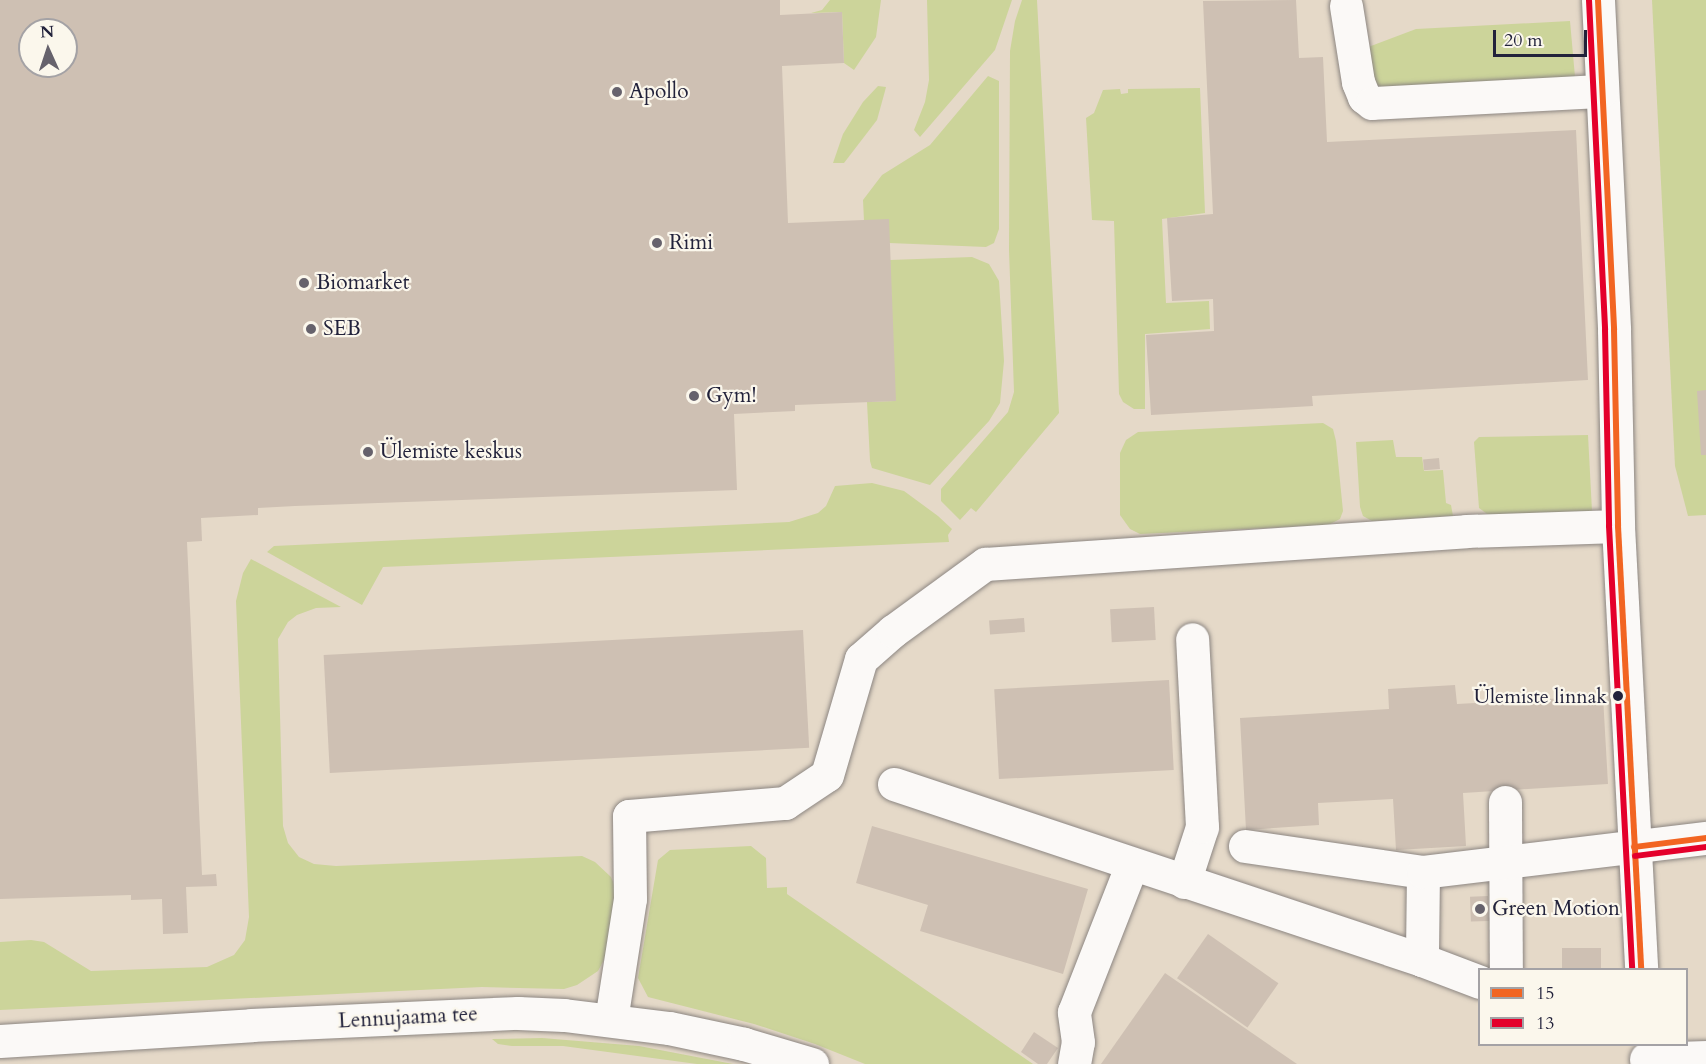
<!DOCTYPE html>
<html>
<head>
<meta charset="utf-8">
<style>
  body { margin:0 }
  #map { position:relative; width:1706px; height:1064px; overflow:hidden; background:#e5d9c8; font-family:Cardo,serif }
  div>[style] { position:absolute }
  .green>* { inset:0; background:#ccd49a }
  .building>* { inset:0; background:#cec0b3; transform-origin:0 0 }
  .roads { filter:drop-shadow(0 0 2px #8c8682) drop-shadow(0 0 2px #8c8682) }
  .minor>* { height:33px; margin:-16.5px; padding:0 16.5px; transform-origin:16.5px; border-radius:16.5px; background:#fbf9f7 }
  .bus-1>* { height:6px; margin:-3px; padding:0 3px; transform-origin:3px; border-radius:3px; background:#f26522 }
  .bus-2>* { height:6px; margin:-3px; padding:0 3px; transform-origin:3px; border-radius:3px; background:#e4002b }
  .dots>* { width:16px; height:16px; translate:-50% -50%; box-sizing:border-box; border:3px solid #fbf7ec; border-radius:50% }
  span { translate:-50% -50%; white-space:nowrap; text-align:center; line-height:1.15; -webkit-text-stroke:4.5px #fbf7ec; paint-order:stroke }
  .bus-label { font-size:20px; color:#22223b }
  .right { translate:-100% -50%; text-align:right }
  .poi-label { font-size:21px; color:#22223b }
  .left { translate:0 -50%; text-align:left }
  .street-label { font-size:21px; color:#22223b }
  .legend { position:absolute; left:1478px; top:968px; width:210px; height:78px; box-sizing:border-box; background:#fbf7ec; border:2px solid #a4a2a5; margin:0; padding:8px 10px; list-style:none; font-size:18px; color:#22223b }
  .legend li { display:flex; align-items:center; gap:12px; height:30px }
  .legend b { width:30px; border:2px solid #a4a2a5 }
  .north { position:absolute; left:18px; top:18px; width:60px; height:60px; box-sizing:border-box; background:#fbf7ec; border:2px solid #a4a2a5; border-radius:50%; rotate:357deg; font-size:16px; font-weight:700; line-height:24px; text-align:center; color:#22223b }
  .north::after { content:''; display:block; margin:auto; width:21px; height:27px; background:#66626c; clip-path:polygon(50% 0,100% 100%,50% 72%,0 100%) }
  .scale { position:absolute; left:1493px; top:30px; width:94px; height:27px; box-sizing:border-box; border:3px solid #22223b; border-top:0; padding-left:8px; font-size:18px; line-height:21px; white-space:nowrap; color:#22223b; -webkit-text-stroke:4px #fbf7ec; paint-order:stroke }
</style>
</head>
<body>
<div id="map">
  <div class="green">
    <i style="clip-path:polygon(830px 0,881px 0,876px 37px,854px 70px,844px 63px,842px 12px,811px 13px,822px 10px)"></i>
    <i style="clip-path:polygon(927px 0,1012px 0,995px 50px,920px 137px,914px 130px,925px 102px,929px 80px)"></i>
    <i style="clip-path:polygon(1022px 0,1037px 0,1059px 413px,976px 512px,971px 508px,960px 520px,941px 501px,941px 489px,1008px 412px,1014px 392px,1009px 250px,1010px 51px,1015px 21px)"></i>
    <i style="clip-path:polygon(1652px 0,1706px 0,1706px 515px,1688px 516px,1675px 466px)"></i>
    <i style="clip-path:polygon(1570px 21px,1575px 77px,1380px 88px,1366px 69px,1363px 49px,1416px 29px)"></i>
    <i style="clip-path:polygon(988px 76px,999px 81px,999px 229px,994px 243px,986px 247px,865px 242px,863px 200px,882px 175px,930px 145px)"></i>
    <i style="clip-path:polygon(878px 86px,886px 87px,885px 91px,877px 120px,844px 163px,833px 163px,843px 134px,863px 102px)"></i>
    <i style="clip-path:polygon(1200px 88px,1205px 213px,1162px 219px,1166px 303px,1209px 301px,1210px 329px,1145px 334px,1145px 409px,1134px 409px,1123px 402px,1119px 394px,1114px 221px,1092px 220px,1086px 118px,1094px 113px,1103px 90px,1120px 89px,1121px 94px,1128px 93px,1128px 89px)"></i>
    <i style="clip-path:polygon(972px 257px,989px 264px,999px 281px,1004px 361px,1000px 403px,989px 421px,930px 485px,872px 468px,870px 461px,867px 402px,895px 401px,890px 260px)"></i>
    <i style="clip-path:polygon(1323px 423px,1333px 429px,1336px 441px,1343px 511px,1340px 519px,1328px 525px,1140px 534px,1130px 529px,1120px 515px,1120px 453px,1126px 440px,1138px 432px)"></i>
    <i style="clip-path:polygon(1588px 435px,1592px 511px,1490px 516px,1479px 508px,1474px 442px,1479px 437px)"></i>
    <i style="clip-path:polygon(1393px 440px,1396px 457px,1422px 457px,1424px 471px,1443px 470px,1446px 503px,1451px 505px,1453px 516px,1372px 521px,1363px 516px,1360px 507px,1356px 442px)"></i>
    <i style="clip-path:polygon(872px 483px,904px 491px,938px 516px,952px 529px,948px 535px,949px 542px,383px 567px,362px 605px,267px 552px,274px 546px,789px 522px,818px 513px,826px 506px,835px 486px)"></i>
    <i style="clip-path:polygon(251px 559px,341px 607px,316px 608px,297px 615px,288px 622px,278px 639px,283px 826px,288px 843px,299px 857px,314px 864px,336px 866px,582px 856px,595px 862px,611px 877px,616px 889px,606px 956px,598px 971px,577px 985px,564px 989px,482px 987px,0 1010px,0 942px,31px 940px,44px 942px,91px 971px,207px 967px,234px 955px,245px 940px,249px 917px,236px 601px,243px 573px)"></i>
    <i style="clip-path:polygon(751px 846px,766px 858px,767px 888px,787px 887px,787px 894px,1033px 1064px,865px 1064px,815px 1044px,754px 1024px,648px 997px,638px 978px,658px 860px,670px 850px)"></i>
    <i style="clip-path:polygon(542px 1038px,639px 1046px,733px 1064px,697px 1064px,563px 1046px,512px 1046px,498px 1044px,492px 1039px)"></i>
  </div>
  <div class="building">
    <i style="clip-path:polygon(evenodd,0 0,780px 0,780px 15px,842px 12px,844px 63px,782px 66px,788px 223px,889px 219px,896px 401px,795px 405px,795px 411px,734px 414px,737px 490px,295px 506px,258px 508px,258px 515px,201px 518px,202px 541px,187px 542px,202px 875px,216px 874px,217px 886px,186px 887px,188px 933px,163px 934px,162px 899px,131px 900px,131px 895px,0 899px,0 0,30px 30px,66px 30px,66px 66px,30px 66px,30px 30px)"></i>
    <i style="clip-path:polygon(1296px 0,1299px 58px,1323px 57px,1327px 142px,1576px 130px,1588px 380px,1312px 396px,1313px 406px,1151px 415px,1146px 335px,1214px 331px,1213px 299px,1172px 301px,1167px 218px,1213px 214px,1203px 1px)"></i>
    <i style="clip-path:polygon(1706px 390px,1706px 455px,1701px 455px,1697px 391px)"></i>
    <i style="left:1439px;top:458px;width:11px;height:16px;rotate:85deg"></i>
    <i style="left:1154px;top:607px;width:33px;height:44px;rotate:87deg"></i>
    <i style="left:1024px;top:618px;width:14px;height:35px;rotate:86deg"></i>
    <i style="left:803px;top:630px;width:118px;height:480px;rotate:87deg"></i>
    <i style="left:1169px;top:680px;width:90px;height:175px;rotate:87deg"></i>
    <i style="clip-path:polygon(1455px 685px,1457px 704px,1603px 696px,1608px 784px,1463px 793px,1466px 846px,1396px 850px,1393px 799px,1318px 803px,1319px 825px,1246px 830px,1240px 718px,1389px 709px,1388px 689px)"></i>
    <i style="clip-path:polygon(872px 826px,1088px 889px,1063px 974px,920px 931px,928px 905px,856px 883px)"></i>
    <i style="left:1488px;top:896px;width:25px;height:18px;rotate:88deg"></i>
    <i style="left:1208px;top:934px;width:86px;height:54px;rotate:35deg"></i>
    <i style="left:1562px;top:948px;width:39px;height:22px"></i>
    <i style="clip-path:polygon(1165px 973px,1297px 1064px,1101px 1064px)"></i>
    <i style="clip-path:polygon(1034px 1032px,1058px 1048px,1047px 1064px,1038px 1064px,1021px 1052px)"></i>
  </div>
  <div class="roads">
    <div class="minor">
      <i style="left:1598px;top:0;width:330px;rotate:87.2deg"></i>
      <i style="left:1614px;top:330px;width:196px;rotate:88.8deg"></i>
      <i style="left:1618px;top:526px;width:445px;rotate:87deg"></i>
      <i style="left:1346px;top:6px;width:77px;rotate:81deg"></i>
      <i style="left:1358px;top:82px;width:16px;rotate:68deg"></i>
      <i style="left:1364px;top:97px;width:10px;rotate:37deg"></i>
      <i style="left:1372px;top:103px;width:230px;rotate:-3deg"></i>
      <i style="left:894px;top:784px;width:557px;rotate:18.43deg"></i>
      <i style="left:1422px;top:960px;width:62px;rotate:20.8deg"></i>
      <i style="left:1505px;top:802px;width:168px;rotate:89.7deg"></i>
      <i style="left:1245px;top:846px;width:180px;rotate:8.3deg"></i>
      <i style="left:1423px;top:872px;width:88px;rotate:90.7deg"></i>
      <i style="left:1423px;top:872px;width:285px;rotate:-6.9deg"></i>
      <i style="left:1184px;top:882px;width:58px;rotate:-71.9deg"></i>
      <i style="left:1202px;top:827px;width:188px;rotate:-93deg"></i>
      <i style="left:611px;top:1020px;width:122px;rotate:-81.1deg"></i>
      <i style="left:630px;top:899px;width:83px;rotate:-90.7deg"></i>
      <i style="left:629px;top:816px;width:157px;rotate:-4.8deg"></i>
      <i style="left:785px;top:803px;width:50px;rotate:-33.7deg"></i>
      <i style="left:827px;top:775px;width:121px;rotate:-73.7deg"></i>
      <i style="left:861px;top:659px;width:43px;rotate:-41.2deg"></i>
      <i style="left:893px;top:631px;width:114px;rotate:-36.1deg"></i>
      <i style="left:985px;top:564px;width:482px;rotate:-3.9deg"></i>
      <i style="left:1466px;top:531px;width:152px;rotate:-1.9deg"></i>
      <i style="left:0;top:1041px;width:252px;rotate:-3.6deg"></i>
      <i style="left:251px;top:1025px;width:267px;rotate:-2.6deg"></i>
      <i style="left:518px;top:1013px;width:46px;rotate:2.5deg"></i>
      <i style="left:564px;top:1015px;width:106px;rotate:7.1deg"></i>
      <i style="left:669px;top:1028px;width:77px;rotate:12deg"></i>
      <i style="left:744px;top:1044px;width:71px;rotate:16.4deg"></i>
      <i style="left:1646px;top:1059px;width:60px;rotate:-1.9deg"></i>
      <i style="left:1074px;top:1064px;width:22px;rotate:-80deg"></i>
      <i style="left:1078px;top:1042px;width:30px;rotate:-98deg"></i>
      <i style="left:1074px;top:1012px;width:159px;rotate:-68.6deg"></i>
    </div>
  </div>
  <div class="bus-1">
    <i style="left:1598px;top:0;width:330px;rotate:87.2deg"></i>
    <i style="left:1614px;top:330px;width:196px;rotate:88.8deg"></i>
    <i style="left:1618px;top:526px;width:445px;rotate:87deg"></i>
    <i style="left:1634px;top:847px;width:73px;rotate:-7.1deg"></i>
  </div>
  <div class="bus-2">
    <i style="left:1589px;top:0;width:330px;rotate:87.2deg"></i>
    <i style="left:1605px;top:330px;width:196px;rotate:88.8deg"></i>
    <i style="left:1609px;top:526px;width:445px;rotate:87deg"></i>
    <i style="left:1635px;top:856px;width:72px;rotate:-7.2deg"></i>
  </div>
  <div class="dots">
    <i style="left:617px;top:92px;background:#66626c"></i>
    <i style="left:657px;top:243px;background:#66626c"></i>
    <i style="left:304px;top:283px;background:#66626c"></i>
    <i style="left:311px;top:329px;background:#66626c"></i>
    <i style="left:694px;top:396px;background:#66626c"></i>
    <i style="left:368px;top:452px;background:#66626c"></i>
    <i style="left:1618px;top:696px;background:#22223b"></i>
    <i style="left:1480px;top:909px;background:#66626c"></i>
  </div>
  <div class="bus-label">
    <span class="right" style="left:1607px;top:696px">Ülemiste linnak</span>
  </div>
  <div class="poi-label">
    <span class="left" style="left:629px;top:92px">Apollo</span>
    <span class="left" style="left:669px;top:243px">Rimi</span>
    <span class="left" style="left:316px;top:283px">Biomarket</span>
    <span class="left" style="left:323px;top:329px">SEB</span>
    <span class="left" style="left:706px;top:396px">Gym!</span>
    <span class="left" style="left:380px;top:452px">Ülemiste keskus</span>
    <span class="left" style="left:1492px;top:909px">Green Motion</span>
  </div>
  <div class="street-label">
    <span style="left:408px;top:1018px;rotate:-3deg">Lennujaama tee</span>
  </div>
  <ul class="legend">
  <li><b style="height:8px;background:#f26522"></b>15</li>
  <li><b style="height:8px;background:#e4002b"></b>13</li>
  </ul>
  <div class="north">N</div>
  <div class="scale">20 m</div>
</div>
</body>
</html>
